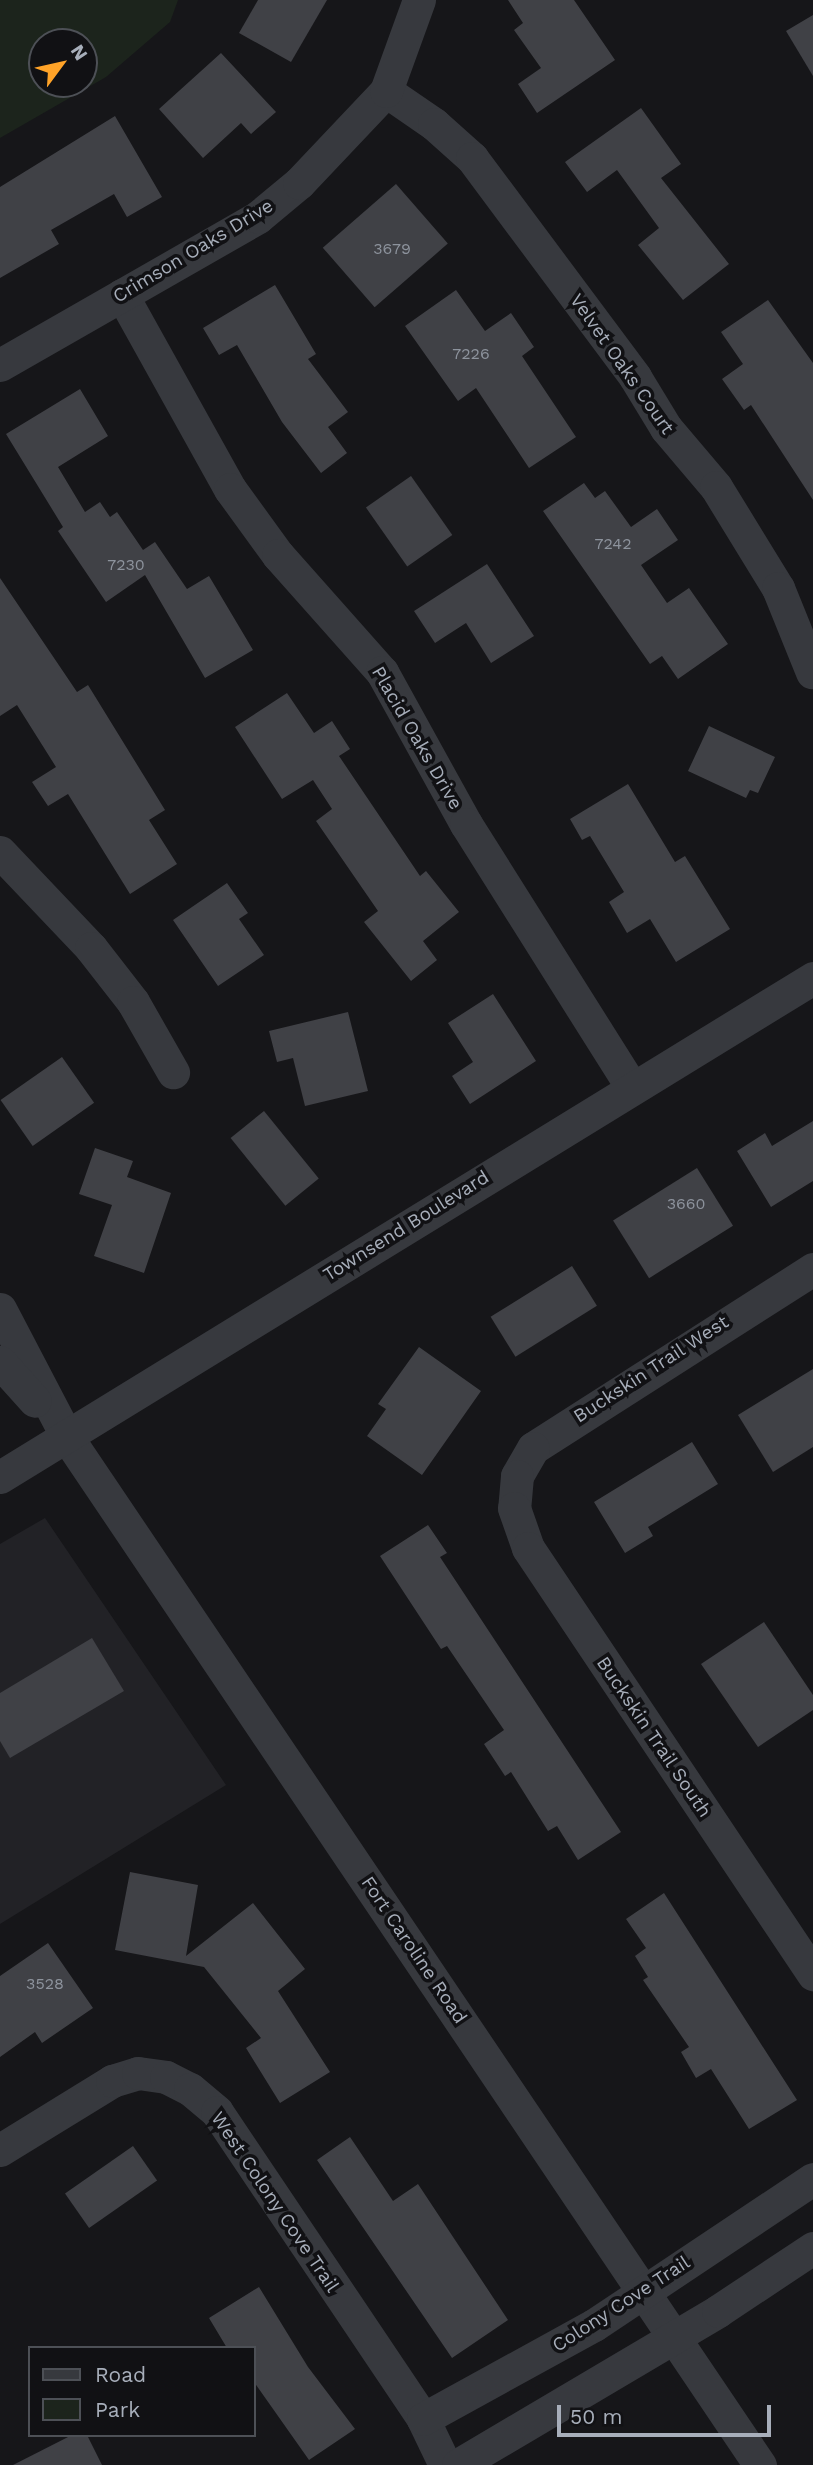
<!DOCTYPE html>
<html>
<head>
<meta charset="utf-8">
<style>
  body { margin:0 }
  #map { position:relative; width:813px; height:2465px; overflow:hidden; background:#161619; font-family:"Work Sans",sans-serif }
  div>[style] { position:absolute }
  .built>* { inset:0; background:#222226 }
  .green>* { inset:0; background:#1c241c }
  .building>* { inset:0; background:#404146; transform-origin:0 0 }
  .minor>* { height:33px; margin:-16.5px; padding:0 16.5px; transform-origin:16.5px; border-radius:16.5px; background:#37393e }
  span { translate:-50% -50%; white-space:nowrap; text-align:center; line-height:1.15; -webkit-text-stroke:7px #111114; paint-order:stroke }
  .number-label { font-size:16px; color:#8d939d }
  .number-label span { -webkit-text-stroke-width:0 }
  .street-label { font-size:19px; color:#a7aeba }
  .legend { position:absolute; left:28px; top:2346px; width:228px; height:91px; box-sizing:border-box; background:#111114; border:2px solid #4d5056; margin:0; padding:9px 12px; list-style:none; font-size:21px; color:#a7aeba }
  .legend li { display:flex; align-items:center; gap:14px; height:35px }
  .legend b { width:35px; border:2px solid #4d5056 }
  .north { position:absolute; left:28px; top:28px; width:70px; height:70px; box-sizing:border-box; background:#111114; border:2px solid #4d5056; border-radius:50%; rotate:57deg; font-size:19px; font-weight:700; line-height:28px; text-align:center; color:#a7aeba }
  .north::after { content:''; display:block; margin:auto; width:24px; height:32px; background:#ffa328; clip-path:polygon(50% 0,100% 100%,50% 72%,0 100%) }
  .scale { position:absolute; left:557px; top:2405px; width:214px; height:32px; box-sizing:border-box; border:4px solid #a7aeba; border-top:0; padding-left:9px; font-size:21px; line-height:24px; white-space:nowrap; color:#a7aeba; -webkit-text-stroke:5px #111114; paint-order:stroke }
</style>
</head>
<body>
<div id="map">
  <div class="built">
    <i style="clip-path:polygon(45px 1518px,226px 1785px,0 1924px,0 1544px)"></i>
  </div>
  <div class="green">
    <i style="clip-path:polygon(evenodd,0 0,178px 0,170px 22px,106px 77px,0 138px,0 0,42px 42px,84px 42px,84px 84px,42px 84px,42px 42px)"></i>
  </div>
  <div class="building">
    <i style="clip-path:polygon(258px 0,327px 0,291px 62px,239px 33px)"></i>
    <i style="clip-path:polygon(508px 0,574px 0,615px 60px,537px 113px,518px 84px,541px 68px,514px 30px,523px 23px)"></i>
    <i style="clip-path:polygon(813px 15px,813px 76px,786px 31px)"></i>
    <i style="clip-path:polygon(221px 53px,276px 112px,251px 134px,241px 123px,203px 158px,159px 109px)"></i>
    <i style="clip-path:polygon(641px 108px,681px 164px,661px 178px,729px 264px,683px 300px,638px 245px,659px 228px,617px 170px,587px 192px,565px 162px)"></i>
    <i style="clip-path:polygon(115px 116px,162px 197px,127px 217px,114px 194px,51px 230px,59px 244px,0 278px,0 187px)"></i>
    <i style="left:396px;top:184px;width:79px;height:97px;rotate:49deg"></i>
    <i style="clip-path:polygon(275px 285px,316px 354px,308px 359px,348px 412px,328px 427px,347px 453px,321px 473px,282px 422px,237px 345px,219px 355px,203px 328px)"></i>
    <i style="clip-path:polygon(456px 290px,485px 331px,511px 313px,534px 347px,522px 356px,576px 437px,529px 468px,476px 388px,458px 401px,405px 326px)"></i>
    <i style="clip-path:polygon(768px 300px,813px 363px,813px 500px,751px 405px,744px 410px,722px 379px,743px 364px,721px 332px)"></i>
    <i style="clip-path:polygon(80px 389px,108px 436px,58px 467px,85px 512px,100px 502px,110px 517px,117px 512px,143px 550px,155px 542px,187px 589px,209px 576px,253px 650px,205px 678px,145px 575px,106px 602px,58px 531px,63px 527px,6px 434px)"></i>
    <i style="left:411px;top:476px;width:72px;height:55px;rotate:55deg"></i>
    <i style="clip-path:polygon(584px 483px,595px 498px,605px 491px,631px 527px,657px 509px,678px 540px,641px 565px,667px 603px,689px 588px,728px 644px,678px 679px,662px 656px,650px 664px,543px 511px)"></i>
    <i style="clip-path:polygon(487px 564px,534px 636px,491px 663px,466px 623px,435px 643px,414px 611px)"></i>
    <i style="clip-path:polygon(0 578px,77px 692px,88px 685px,165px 810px,149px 820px,177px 864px,130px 894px,68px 794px,48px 806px,32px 782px,56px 767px,17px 705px,0 716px)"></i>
    <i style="clip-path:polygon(287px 693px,314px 733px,332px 721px,350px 749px,339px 756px,420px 876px,426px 871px,459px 912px,423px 941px,437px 960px,411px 981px,364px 922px,378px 911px,316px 821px,332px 809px,313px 780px,282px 799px,235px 727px)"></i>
    <i style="clip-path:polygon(709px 726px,775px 757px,758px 793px,750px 790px,746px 798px,688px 771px)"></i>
    <i style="clip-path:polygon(628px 784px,675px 862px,685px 856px,730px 929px,676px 962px,650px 919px,627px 933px,609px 902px,624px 892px,590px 836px,582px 840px,570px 819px)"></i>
    <i style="clip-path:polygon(227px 883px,248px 913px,239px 919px,264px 955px,218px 986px,173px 920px)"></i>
    <i style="clip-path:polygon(493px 994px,536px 1061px,470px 1104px,452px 1076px,473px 1062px,448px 1023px)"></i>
    <i style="clip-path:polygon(348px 1012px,368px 1091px,305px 1106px,293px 1058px,277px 1062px,269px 1031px)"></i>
    <i style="left:62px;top:1057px;width:56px;height:75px;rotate:55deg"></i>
    <i style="left:264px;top:1111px;width:87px;height:43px;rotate:51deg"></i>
    <i style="clip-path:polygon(813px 1121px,813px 1181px,771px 1207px,737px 1151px,765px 1133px,772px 1146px)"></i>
    <i style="clip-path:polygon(95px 1148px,133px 1161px,127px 1177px,171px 1193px,144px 1273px,94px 1256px,112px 1205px,79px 1194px)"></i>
    <i style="left:697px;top:1168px;width:68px;height:99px;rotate:58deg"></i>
    <i style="left:572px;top:1266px;width:47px;height:96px;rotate:58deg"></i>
    <i style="clip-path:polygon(419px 1347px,481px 1391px,422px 1475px,367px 1436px,386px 1409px,378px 1404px)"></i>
    <i style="clip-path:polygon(813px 1369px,813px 1447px,773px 1472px,738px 1415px)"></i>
    <i style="clip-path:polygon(692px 1442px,718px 1484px,648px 1527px,653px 1536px,625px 1553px,594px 1502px)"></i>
    <i style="clip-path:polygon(428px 1525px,447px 1553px,440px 1557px,621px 1832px,578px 1860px,557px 1826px,548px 1831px,511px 1772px,505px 1776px,484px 1744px,504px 1730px,447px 1646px,441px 1649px,380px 1556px)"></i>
    <i style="clip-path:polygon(764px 1622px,813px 1695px,813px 1710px,758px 1747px,701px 1664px)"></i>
    <i style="clip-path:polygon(92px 1638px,124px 1691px,10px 1758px,0 1741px,0 1693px)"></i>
    <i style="clip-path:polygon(130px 1872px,198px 1885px,186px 1956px,253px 1903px,305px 1969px,278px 1991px,330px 2072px,280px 2103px,246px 2048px,261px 2038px,204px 1967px,115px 1950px)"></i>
    <i style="clip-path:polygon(664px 1893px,797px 2100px,749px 2129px,711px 2069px,696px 2078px,681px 2052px,689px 2047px,643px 1980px,648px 1977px,635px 1956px,646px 1948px,626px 1919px)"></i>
    <i style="clip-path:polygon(48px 1943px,93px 2008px,42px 2043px,35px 2032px,0 2057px,0 1976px)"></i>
    <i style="clip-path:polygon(350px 2137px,393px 2201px,418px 2184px,508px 2320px,452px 2358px,317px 2160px)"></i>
    <i style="left:133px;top:2146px;width:42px;height:83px;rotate:55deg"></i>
    <i style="clip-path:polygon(259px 2287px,308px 2367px,355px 2429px,309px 2460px,254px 2382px,254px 2348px,227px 2348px,209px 2318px)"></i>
    <i style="clip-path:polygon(72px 2435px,87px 2435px,102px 2465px,13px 2465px)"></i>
  </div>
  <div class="minor">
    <i style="left:386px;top:91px;width:58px;rotate:34.5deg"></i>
    <i style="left:434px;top:124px;width:51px;rotate:41.8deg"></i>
    <i style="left:472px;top:158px;width:273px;rotate:53.3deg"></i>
    <i style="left:635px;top:377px;width:60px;rotate:58.7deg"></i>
    <i style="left:666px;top:428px;width:77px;rotate:49.7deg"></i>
    <i style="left:716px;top:487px;width:119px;rotate:58.5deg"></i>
    <i style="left:778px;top:588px;width:91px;rotate:68deg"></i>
    <i style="left:122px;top:295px;width:222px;rotate:60.9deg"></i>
    <i style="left:230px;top:489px;width:82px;rotate:54deg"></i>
    <i style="left:278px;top:555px;width:157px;rotate:48.4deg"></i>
    <i style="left:382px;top:672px;width:174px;rotate:61.1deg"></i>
    <i style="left:466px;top:824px;width:310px;rotate:57.8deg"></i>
    <i style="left:0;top:365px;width:297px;rotate:-29.8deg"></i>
    <i style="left:258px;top:217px;width:53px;rotate:-39.7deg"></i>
    <i style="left:299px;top:183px;width:127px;rotate:-46.6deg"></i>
    <i style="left:386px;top:91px;width:97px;rotate:-70.1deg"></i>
    <i style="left:0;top:852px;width:132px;rotate:46.5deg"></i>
    <i style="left:91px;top:948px;width:68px;rotate:52.1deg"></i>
    <i style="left:133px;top:1002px;width:81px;rotate:60.3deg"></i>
    <i style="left:813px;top:1269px;width:332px;rotate:147.4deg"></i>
    <i style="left:533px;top:1448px;width:32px;rotate:120deg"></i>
    <i style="left:517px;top:1476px;width:32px;rotate:95deg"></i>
    <i style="left:514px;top:1508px;width:42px;rotate:70.7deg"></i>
    <i style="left:528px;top:1548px;width:513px;rotate:56.22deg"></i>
    <i style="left:0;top:1309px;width:144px;rotate:62.4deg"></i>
    <i style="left:67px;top:1437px;width:1240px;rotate:56.02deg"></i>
    <i style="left:0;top:1362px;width:52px;rotate:48.1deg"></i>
    <i style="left:0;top:1477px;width:954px;rotate:-31.54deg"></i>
    <i style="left:0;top:2150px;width:132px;rotate:-31.6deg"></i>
    <i style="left:112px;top:2081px;width:27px;rotate:-17deg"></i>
    <i style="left:138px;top:2073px;width:28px;rotate:8deg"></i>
    <i style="left:166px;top:2077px;width:27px;rotate:27deg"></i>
    <i style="left:190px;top:2089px;width:35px;rotate:40deg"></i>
    <i style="left:217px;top:2112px;width:370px;rotate:56.1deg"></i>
    <i style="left:423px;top:2419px;width:51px;rotate:64.4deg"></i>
    <i style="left:423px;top:2419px;width:195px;rotate:-28.8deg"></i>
    <i style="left:594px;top:2325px;width:263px;rotate:-33.7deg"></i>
    <i style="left:458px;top:2465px;width:302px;rotate:-30.6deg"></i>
    <i style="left:718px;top:2311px;width:114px;rotate:-33.6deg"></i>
  </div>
  <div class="number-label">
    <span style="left:392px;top:249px">3679</span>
    <span style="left:471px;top:354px">7226</span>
    <span style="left:613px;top:544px">7242</span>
    <span style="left:126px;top:565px">7230</span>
    <span style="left:686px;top:1204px">3660</span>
    <span style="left:45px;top:1984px">3528</span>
  </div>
  <div class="street-label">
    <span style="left:193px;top:251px;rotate:-31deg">Crimson Oaks Drive</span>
    <span style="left:622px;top:364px;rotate:55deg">Velvet Oaks Court</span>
    <span style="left:417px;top:738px;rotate:60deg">Placid Oaks Drive</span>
    <span style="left:406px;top:1226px;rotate:-32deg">Townsend Boulevard</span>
    <span style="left:651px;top:1369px;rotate:-33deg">Buckskin Trail West</span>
    <span style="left:654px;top:1737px;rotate:56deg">Buckskin Trail South</span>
    <span style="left:414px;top:1950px;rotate:56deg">Fort Caroline Road</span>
    <span style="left:275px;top:2202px;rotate:56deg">West Colony Cove Trail</span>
    <span style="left:621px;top:2304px;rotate:-33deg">Colony Cove Trail</span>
  </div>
  <ul class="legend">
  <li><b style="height:9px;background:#37393e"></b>Road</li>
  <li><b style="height:19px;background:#1c241c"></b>Park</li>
  </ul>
  <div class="north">N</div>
  <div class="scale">50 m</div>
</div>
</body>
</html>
